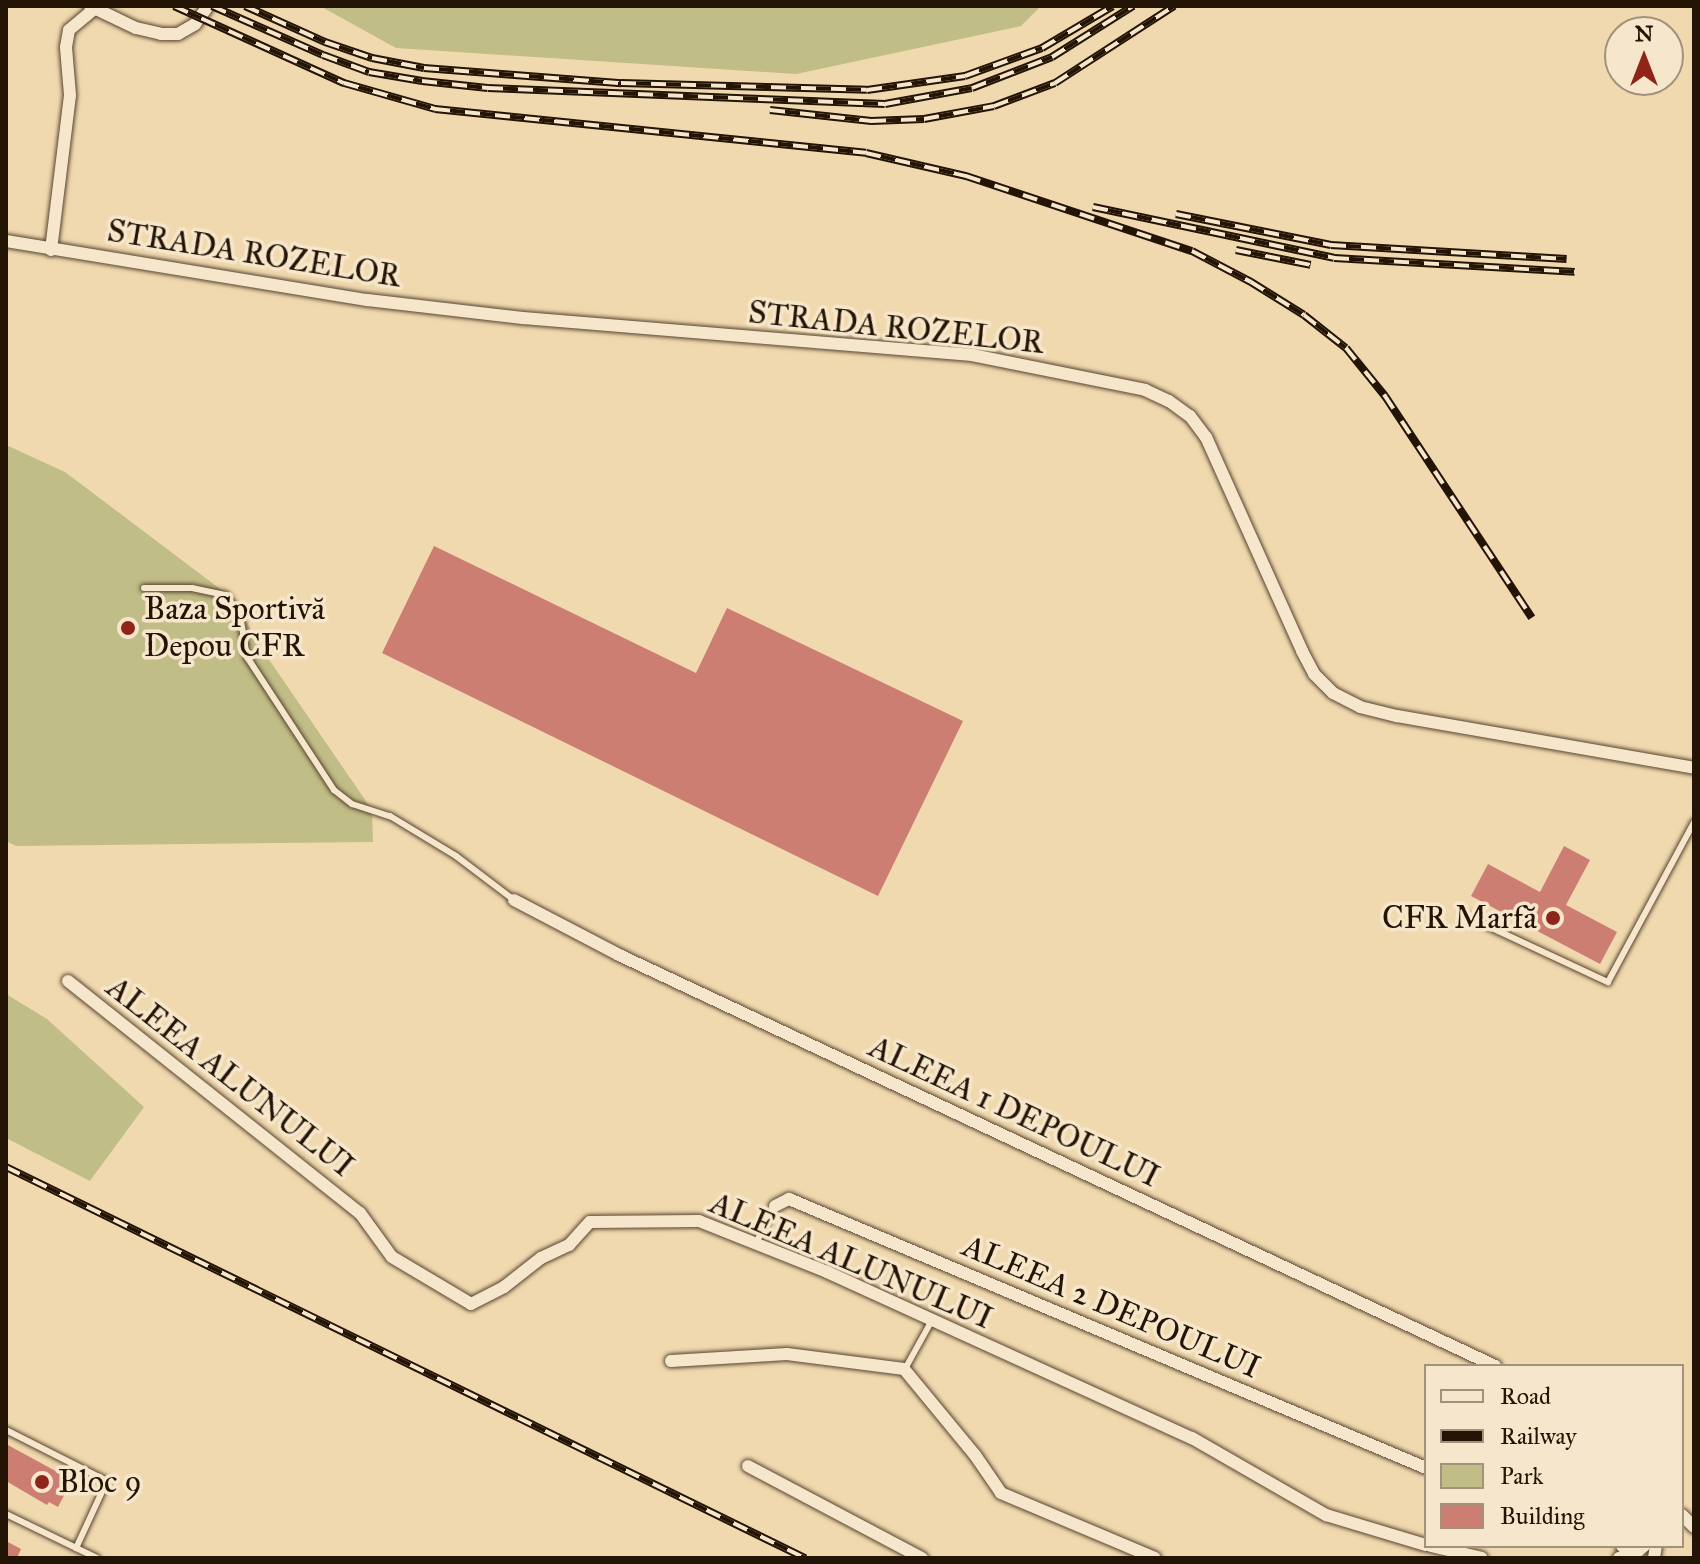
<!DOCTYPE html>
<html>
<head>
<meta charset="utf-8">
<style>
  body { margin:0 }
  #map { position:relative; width:1700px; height:1564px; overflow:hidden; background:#f1d9af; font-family:"IM FELL Great Primer",serif }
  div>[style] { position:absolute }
  .green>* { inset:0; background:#c1bd86 }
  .building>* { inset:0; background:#cd7e73 }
  .roads { filter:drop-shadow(0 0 2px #574530) drop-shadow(0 0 2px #574530) }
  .lane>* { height:6px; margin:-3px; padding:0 3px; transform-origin:3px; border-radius:3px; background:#f6e6cb }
  .street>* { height:12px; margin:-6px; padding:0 6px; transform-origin:6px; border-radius:6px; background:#f6e6cb }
  .rail>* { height:8px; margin-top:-4px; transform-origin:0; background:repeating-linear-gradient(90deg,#f6e6cb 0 15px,#241405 0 30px); box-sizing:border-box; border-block:2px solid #241405 }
  .dots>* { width:22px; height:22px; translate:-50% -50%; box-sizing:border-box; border:4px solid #f6e6cb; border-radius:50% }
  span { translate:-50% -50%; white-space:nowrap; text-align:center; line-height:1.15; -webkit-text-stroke:7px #f6e6cb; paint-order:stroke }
  .street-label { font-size:32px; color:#241405 }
  .poi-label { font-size:32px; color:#241405 }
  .left { translate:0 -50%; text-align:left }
  .right { translate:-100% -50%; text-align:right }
  .frame { position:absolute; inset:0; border:8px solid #241405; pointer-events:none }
  .legend { position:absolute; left:1424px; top:1364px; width:260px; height:184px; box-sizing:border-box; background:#f6e6cb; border:2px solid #a2927c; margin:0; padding:10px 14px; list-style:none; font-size:24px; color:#241405 }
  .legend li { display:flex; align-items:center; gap:16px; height:40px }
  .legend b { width:40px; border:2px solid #a2927c }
  .north { position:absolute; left:1604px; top:16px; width:80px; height:80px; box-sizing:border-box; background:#f6e6cb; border:2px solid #a2927c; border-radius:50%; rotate:0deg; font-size:22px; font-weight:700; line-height:32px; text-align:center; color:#241405 }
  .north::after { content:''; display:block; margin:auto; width:28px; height:36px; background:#8f2418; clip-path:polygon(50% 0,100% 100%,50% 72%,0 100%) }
</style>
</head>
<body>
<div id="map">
  <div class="green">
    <i style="clip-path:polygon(320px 6px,1041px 6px,1021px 26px,796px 74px,396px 48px)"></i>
    <i style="clip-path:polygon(6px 445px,65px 472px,232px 598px,268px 658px,372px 810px,373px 842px,16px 846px,6px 841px)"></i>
    <i style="clip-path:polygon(6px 994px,47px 1019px,144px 1107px,90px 1181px,6px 1138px)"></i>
  </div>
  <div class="building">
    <i style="clip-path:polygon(434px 546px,696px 673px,727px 608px,963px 721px,878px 896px,382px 653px)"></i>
    <i style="clip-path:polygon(1564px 846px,1590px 860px,1566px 905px,1617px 932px,1600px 964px,1471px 896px,1488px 864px,1540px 892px)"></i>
    <i style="clip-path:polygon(6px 1444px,72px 1480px,58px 1507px,49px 1502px,47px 1505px,6px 1481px)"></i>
    <i style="clip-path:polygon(6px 1541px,21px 1549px,17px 1558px,6px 1558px)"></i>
  </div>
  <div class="roads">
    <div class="lane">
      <i style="left:144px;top:588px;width:48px"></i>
      <i style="left:192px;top:588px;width:35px;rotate:12deg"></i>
      <i style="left:226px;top:595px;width:24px;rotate:55deg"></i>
      <i style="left:240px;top:615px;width:43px;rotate:80.5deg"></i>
      <i style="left:247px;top:657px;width:159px;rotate:56.8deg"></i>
      <i style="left:334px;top:790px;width:23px;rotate:38deg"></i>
      <i style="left:352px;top:804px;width:40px;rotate:18deg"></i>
      <i style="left:390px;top:816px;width:77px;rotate:31.2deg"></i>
      <i style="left:456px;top:856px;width:73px;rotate:37.2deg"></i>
      <i style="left:1464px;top:915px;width:159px;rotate:25deg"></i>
      <i style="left:1608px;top:982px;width:182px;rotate:-61.7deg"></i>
      <i style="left:756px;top:1243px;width:42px;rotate:-62.8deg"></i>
      <i style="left:905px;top:1369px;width:56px;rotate:-61.1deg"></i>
      <i style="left:6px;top:1430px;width:113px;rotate:26.8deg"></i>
      <i style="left:107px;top:1481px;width:74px;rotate:114.8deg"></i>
      <i style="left:6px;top:1514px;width:101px;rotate:25.8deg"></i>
    </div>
    <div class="street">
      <i style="left:90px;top:6px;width:51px;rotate:25.6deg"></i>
      <i style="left:136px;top:28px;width:26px;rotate:13deg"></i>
      <i style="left:161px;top:34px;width:17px"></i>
      <i style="left:178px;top:34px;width:20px;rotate:-30deg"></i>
      <i style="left:195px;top:24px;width:22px;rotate:-54deg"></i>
      <i style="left:6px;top:241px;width:366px;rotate:9.3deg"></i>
      <i style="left:367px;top:300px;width:157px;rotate:6.6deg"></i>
      <i style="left:523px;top:318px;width:451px;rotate:4.7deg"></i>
      <i style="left:972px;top:355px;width:177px;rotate:11.4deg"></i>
      <i style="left:1145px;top:390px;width:26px;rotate:25deg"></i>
      <i style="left:1169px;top:401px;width:26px;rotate:36deg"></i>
      <i style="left:1190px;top:416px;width:26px;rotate:53deg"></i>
      <i style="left:1206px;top:437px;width:235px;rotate:65.8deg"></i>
      <i style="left:1302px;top:651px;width:26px;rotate:62deg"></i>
      <i style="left:1314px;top:674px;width:27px;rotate:45deg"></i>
      <i style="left:1333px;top:693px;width:30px;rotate:27deg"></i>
      <i style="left:1360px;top:707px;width:38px;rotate:14deg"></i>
      <i style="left:1397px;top:716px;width:302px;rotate:9.9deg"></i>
      <i style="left:51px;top:250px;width:156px;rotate:-83deg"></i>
      <i style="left:70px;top:95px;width:48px;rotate:-94.8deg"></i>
      <i style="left:66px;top:47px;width:17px;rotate:-80deg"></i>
      <i style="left:69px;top:30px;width:33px;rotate:-40deg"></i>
      <i style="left:514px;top:900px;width:119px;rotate:27.6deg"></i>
      <i style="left:619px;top:955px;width:968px;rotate:25.13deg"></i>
      <i style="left:68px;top:981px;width:373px;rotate:38.5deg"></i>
      <i style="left:360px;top:1213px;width:54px;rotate:54deg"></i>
      <i style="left:392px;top:1257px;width:92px;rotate:30.7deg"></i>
      <i style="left:471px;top:1304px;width:37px;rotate:-27deg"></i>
      <i style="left:504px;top:1287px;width:47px;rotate:-38.1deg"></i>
      <i style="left:541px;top:1258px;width:31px;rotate:-25deg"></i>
      <i style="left:569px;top:1245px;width:31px;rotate:-48deg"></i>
      <i style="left:590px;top:1222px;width:109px;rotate:-0.5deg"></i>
      <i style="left:699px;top:1221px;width:138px;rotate:21.7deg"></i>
      <i style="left:827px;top:1272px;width:401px;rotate:24.5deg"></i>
      <i style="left:1192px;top:1438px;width:155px;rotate:29.9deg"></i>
      <i style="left:1326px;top:1515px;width:104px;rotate:16.7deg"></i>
      <i style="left:775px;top:1206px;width:16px;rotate:-27deg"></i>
      <i style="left:789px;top:1199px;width:691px;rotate:22.89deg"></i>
      <i style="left:671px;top:1361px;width:116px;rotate:-3.5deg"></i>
      <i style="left:787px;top:1354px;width:118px;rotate:7.3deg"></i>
      <i style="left:904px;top:1369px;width:112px;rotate:50.5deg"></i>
      <i style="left:975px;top:1455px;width:46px;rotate:55.6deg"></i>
      <i style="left:1001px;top:1493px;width:167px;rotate:22.9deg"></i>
      <i style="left:748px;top:1466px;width:197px;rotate:27.9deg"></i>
      <i style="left:1682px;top:1515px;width:17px;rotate:45deg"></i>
      <i style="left:1431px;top:1546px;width:52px;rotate:13.2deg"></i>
      <i style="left:1622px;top:1546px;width:17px;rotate:17deg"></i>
      <i style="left:1638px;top:1551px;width:8px;rotate:-40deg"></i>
      <i style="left:1619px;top:1558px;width:20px;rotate:-20deg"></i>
      <i style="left:1654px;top:1558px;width:12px;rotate:-81deg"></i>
    </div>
  </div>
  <div class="rail">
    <i style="left:174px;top:6px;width:187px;rotate:24.4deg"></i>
    <i style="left:344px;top:83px;width:95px;rotate:15.9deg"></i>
    <i style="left:435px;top:109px;width:433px;rotate:5.8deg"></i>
    <i style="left:866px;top:153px;width:103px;rotate:13deg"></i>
    <i style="left:966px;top:176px;width:238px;rotate:18.4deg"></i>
    <i style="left:1192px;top:251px;width:67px;rotate:27.7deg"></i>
    <i style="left:1251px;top:282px;width:62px;rotate:31.9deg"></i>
    <i style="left:1304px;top:315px;width:53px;rotate:38.2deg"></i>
    <i style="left:1346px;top:348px;width:62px;rotate:50.9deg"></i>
    <i style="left:1385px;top:396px;width:266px;rotate:56.5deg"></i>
    <i style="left:212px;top:6px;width:121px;rotate:23.8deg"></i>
    <i style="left:323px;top:55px;width:49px;rotate:20.3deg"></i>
    <i style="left:369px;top:72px;width:54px;rotate:9.6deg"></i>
    <i style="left:422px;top:81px;width:66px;rotate:6.1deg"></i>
    <i style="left:488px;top:88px;width:397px;rotate:2.3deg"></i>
    <i style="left:885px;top:104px;width:88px;rotate:-10.4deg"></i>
    <i style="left:972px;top:88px;width:86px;rotate:-21.2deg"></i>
    <i style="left:1052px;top:57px;width:96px;rotate:-32.2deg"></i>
    <i style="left:245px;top:6px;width:88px;rotate:24.2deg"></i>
    <i style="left:325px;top:42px;width:50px;rotate:18.8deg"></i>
    <i style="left:372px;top:58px;width:53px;rotate:10.9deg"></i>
    <i style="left:424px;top:68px;width:198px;rotate:4.4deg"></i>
    <i style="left:621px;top:83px;width:246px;rotate:1.6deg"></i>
    <i style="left:867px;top:90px;width:99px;rotate:-8.1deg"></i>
    <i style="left:965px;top:76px;width:82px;rotate:-20deg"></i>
    <i style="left:1042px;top:48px;width:82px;rotate:-30.6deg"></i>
    <i style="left:770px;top:110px;width:102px;rotate:6.2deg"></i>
    <i style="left:871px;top:121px;width:53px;rotate:-2.2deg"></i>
    <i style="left:924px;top:119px;width:71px;rotate:-10.5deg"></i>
    <i style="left:994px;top:106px;width:65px;rotate:-20.7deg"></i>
    <i style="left:1055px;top:83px;width:142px;rotate:-32.9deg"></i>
    <i style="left:1093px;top:207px;width:246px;rotate:11.9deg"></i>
    <i style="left:1334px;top:258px;width:241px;rotate:3.3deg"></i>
    <i style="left:1176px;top:214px;width:158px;rotate:11.3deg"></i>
    <i style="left:1331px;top:245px;width:236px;rotate:3.4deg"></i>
    <i style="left:1236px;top:250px;width:76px;rotate:11.3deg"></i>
    <i style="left:6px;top:1167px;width:890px;rotate:26.08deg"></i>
  </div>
  <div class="dots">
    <i style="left:128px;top:628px;background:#8f2418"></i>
    <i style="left:1553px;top:918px;background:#8f2418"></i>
    <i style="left:42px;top:1482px;background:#8f2418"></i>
  </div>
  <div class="street-label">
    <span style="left:254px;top:254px;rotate:9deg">STRADA ROZELOR</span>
    <span style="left:896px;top:328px;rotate:6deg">STRADA ROZELOR</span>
    <span style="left:230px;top:1077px;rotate:38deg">ALEEA ALUNULUI</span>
    <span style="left:1014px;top:1112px;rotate:25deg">ALEEA 1 DEPOULUI</span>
    <span style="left:851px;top:1261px;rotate:23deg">ALEEA ALUNULUI</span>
    <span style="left:1111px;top:1307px;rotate:23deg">ALEEA 2 DEPOULUI</span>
  </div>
  <div class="poi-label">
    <span class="left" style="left:144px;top:628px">Baza Sportivă<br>Depou CFR</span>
    <span class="right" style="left:1537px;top:918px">CFR Marfă</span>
    <span class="left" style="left:58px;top:1482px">Bloc 9</span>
  </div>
  <div class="frame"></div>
  <ul class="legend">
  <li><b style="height:10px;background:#f6e6cb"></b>Road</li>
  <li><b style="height:10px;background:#241405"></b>Railway</li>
  <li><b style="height:22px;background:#c1bd86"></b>Park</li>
  <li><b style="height:22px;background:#cd7e73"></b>Building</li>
  </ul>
  <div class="north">N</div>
</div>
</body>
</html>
